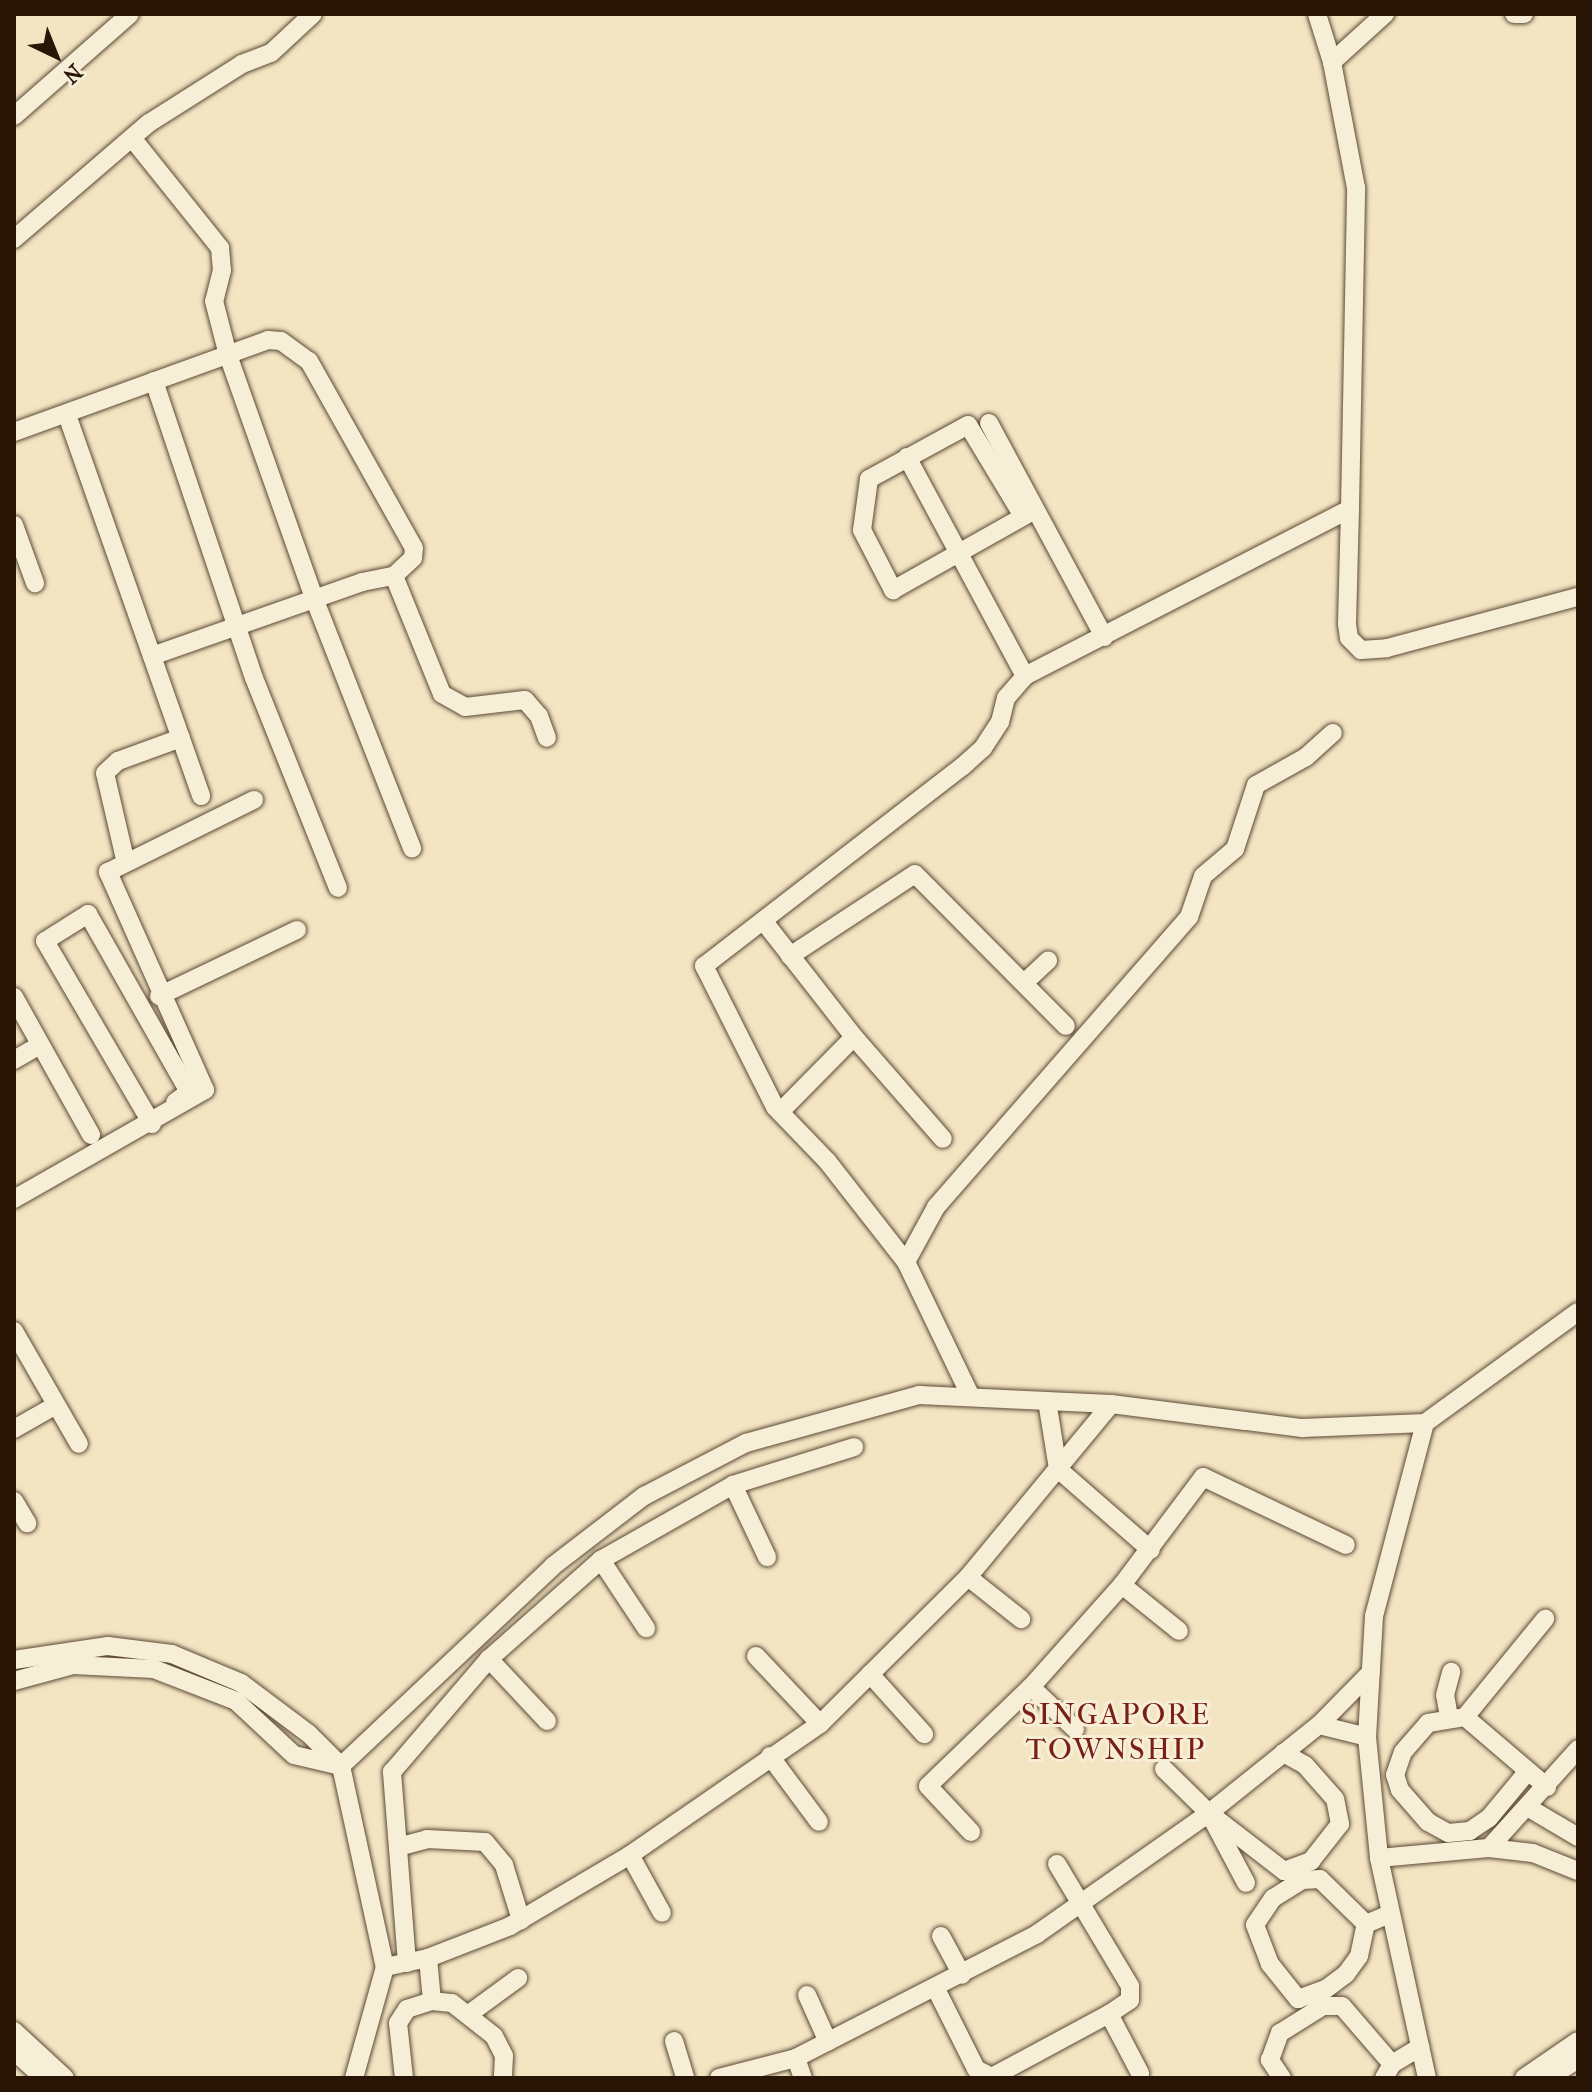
<!DOCTYPE html>
<style>
body{margin:0}
#map{position:relative;width:1592px;height:2092px;overflow:hidden;background:#f3e5c2;font-family:"IM FELL French Canon",serif}
div>[style]{position:absolute}
.roads{filter:drop-shadow(0 0 2px #5c4935) drop-shadow(0 0 2px #5c4935)}
.minor>*{height:18px;margin:-9px;padding:0 9px;transform-origin:9px;border-radius:9px;background:#f7eed7}
span{translate:-50% -50%;white-space:nowrap;text-align:center;line-height:1.15;-webkit-text-stroke:6px #f7eed7;paint-order:stroke}
.quarter-label{font-size:30px;color:#7a1f14;letter-spacing:2px}
.frame{position:absolute;inset:0;border:16px solid #291506;pointer-events:none}
.north{position:absolute;left:16px;top:16px;width:80px;height:80px;-webkit-text-stroke:6px #f7eed7;paint-order:stroke;rotate:137deg;font-size:22px;font-weight:700;line-height:32px;text-align:center;color:#291506}
.north::after{content:'';display:block;margin:auto;width:28px;height:36px;background:#291506;clip-path:polygon(50% 0,100% 100%,50% 72%,0 100%)}
</style>
<div id="map">
<div class="roads">
<div class="minor">
<i style="left:1514px;top:14px;width:10px"></i>
<i style="left:1332px;top:62px;width:72px;rotate:-42.2deg"></i>
<i style="left:14px;top:116px;width:154px;rotate:-41.3deg"></i>
<i style="left:132px;top:138px;width:141px;rotate:51.3deg"></i>
<i style="left:220px;top:248px;width:22px;rotate:85deg"></i>
<i style="left:222px;top:270px;width:32px;rotate:104deg"></i>
<i style="left:214px;top:301px;width:56px;rotate:75.5deg"></i>
<i style="left:228px;top:355px;width:258px;rotate:70.5deg"></i>
<i style="left:314px;top:598px;width:269px;rotate:68.6deg"></i>
<i style="left:14px;top:239px;width:178px;rotate:-40.7deg"></i>
<i style="left:149px;top:123px;width:110px;rotate:-32.4deg"></i>
<i style="left:242px;top:64px;width:31px;rotate:-21deg"></i>
<i style="left:271px;top:53px;width:57px;rotate:-42.9deg"></i>
<i style="left:154px;top:381px;width:313px;rotate:71.4deg"></i>
<i style="left:254px;top:678px;width:226px;rotate:68.2deg"></i>
<i style="left:67px;top:415px;width:404px;rotate:70.6deg"></i>
<i style="left:989px;top:423px;width:243px;rotate:61.7deg"></i>
<i style="left:14px;top:432px;width:270px;rotate:-19.9deg"></i>
<i style="left:268px;top:340px;width:13px;rotate:4deg"></i>
<i style="left:281px;top:341px;width:34px;rotate:36deg"></i>
<i style="left:309px;top:361px;width:214px;rotate:60.7deg"></i>
<i style="left:414px;top:548px;width:10px;rotate:96deg"></i>
<i style="left:413px;top:558px;width:26px;rotate:137deg"></i>
<i style="left:907px;top:457px;width:249px;rotate:61.7deg"></i>
<i style="left:1350px;top:509px;width:115px;rotate:91.5deg"></i>
<i style="left:1347px;top:624px;width:14px;rotate:82deg"></i>
<i style="left:1349px;top:638px;width:17px;rotate:45deg"></i>
<i style="left:1361px;top:650px;width:26px;rotate:-4deg"></i>
<i style="left:1387px;top:648px;width:198px;rotate:-15deg"></i>
<i style="left:1023px;top:516px;width:106px;rotate:-121.1deg"></i>
<i style="left:968px;top:425px;width:113px;rotate:151.4deg"></i>
<i style="left:869px;top:479px;width:51px;rotate:97.8deg"></i>
<i style="left:862px;top:530px;width:68px;rotate:62.7deg"></i>
<i style="left:893px;top:590px;width:163px;rotate:-29.4deg"></i>
<i style="left:14px;top:525px;width:62px;rotate:70.1deg"></i>
<i style="left:152px;top:656px;width:223px;rotate:-19.4deg"></i>
<i style="left:362px;top:582px;width:33px;rotate:-11deg"></i>
<i style="left:394px;top:576px;width:127px;rotate:67.9deg"></i>
<i style="left:442px;top:694px;width:26px;rotate:29deg"></i>
<i style="left:465px;top:707px;width:60px;rotate:-6.7deg"></i>
<i style="left:525px;top:700px;width:21px;rotate:49deg"></i>
<i style="left:539px;top:716px;width:23px;rotate:70deg"></i>
<i style="left:125px;top:859px;width:88px;rotate:-103.1deg"></i>
<i style="left:105px;top:773px;width:18px;rotate:-43deg"></i>
<i style="left:118px;top:761px;width:67px;rotate:-20.1deg"></i>
<i style="left:765px;top:923px;width:145px;rotate:52deg"></i>
<i style="left:854px;top:1037px;width:135px;rotate:48.9deg"></i>
<i style="left:790px;top:956px;width:149px;rotate:-33.3deg"></i>
<i style="left:915px;top:874px;width:214px;rotate:45.2deg"></i>
<i style="left:1024px;top:983px;width:33px;rotate:-43deg"></i>
<i style="left:159px;top:996px;width:153px;rotate:-25.6deg"></i>
<i style="left:14px;top:997px;width:158px;rotate:60.8deg"></i>
<i style="left:14px;top:1060px;width:30px;rotate:-30deg"></i>
<i style="left:780px;top:1112px;width:105px;rotate:-45.4deg"></i>
<i style="left:152px;top:1124px;width:212px;rotate:-120.3deg"></i>
<i style="left:45px;top:941px;width:51px;rotate:-32.1deg"></i>
<i style="left:88px;top:914px;width:205px;rotate:60.4deg"></i>
<i style="left:189px;top:1092px;width:17px;rotate:144deg"></i>
<i style="left:14px;top:1199px;width:220px;rotate:-29.7deg"></i>
<i style="left:205px;top:1090px;width:239px;rotate:-114deg"></i>
<i style="left:108px;top:872px;width:163px;rotate:-26.3deg"></i>
<i style="left:906px;top:1262px;width:128px;rotate:-128deg"></i>
<i style="left:827px;top:1161px;width:75px;rotate:-133.9deg"></i>
<i style="left:775px;top:1107px;width:158px;rotate:-116.7deg"></i>
<i style="left:704px;top:966px;width:327px;rotate:-37.7deg"></i>
<i style="left:963px;top:766px;width:27px;rotate:-42deg"></i>
<i style="left:983px;top:748px;width:31px;rotate:-57deg"></i>
<i style="left:1000px;top:722px;width:25px;rotate:-76deg"></i>
<i style="left:1006px;top:698px;width:29px;rotate:-49deg"></i>
<i style="left:1025px;top:676px;width:365px;rotate:-27.2deg"></i>
<i style="left:1350px;top:509px;width:321px;rotate:-88.9deg"></i>
<i style="left:1356px;top:188px;width:128px;rotate:-100.8deg"></i>
<i style="left:1332px;top:62px;width:50px;rotate:-107.4deg"></i>
<i style="left:14px;top:1331px;width:130px;rotate:60.1deg"></i>
<i style="left:971px;top:1397px;width:150px;rotate:-115.7deg"></i>
<i style="left:906px;top:1262px;width:63px;rotate:-61.4deg"></i>
<i style="left:936px;top:1207px;width:385px;rotate:-48.9deg"></i>
<i style="left:1189px;top:917px;width:43px;rotate:-71.1deg"></i>
<i style="left:1203px;top:876px;width:42px;rotate:-40.2deg"></i>
<i style="left:1235px;top:849px;width:67px;rotate:-71.8deg"></i>
<i style="left:1256px;top:785px;width:57px;rotate:-29.2deg"></i>
<i style="left:1306px;top:757px;width:36px;rotate:-42deg"></i>
<i style="left:1047px;top:1401px;width:69px;rotate:80.8deg"></i>
<i style="left:1058px;top:1469px;width:123px;rotate:41.1deg"></i>
<i style="left:1425px;top:1423px;width:200px;rotate:104.8deg"></i>
<i style="left:1374px;top:1616px;width:121px;rotate:93.3deg"></i>
<i style="left:1367px;top:1737px;width:122px;rotate:84.3deg"></i>
<i style="left:1379px;top:1858px;width:225px;rotate:77.7deg"></i>
<i style="left:14px;top:1429px;width:48px;rotate:-29.7deg"></i>
<i style="left:733px;top:1485px;width:80px;rotate:64.7deg"></i>
<i style="left:14px;top:1501px;width:26px;rotate:59deg"></i>
<i style="left:601px;top:1560px;width:82px;rotate:56.5deg"></i>
<i style="left:968px;top:1577px;width:68px;rotate:38.4deg"></i>
<i style="left:1122px;top:1585px;width:73px;rotate:38.9deg"></i>
<i style="left:756px;top:1656px;width:93px;rotate:46.7deg"></i>
<i style="left:489px;top:1659px;width:85px;rotate:46.9deg"></i>
<i style="left:14px;top:1660px;width:95px;rotate:-8.5deg"></i>
<i style="left:108px;top:1646px;width:64px;rotate:7.1deg"></i>
<i style="left:172px;top:1654px;width:75px;rotate:22.8deg"></i>
<i style="left:241px;top:1683px;width:85px;rotate:36.9deg"></i>
<i style="left:309px;top:1734px;width:45px;rotate:45deg"></i>
<i style="left:341px;top:1766px;width:206px;rotate:77.7deg"></i>
<i style="left:385px;top:1967px;width:115px;rotate:105.6deg"></i>
<i style="left:870px;top:1674px;width:81px;rotate:48deg"></i>
<i style="left:14px;top:1681px;width:61px;rotate:-15.2deg"></i>
<i style="left:73px;top:1665px;width:81px;rotate:2.8deg"></i>
<i style="left:154px;top:1669px;width:88px;rotate:21.3deg"></i>
<i style="left:236px;top:1701px;width:79px;rotate:43deg"></i>
<i style="left:294px;top:1755px;width:48px;rotate:13.2deg"></i>
<i style="left:1031px;top:1687px;width:61px;rotate:43.7deg"></i>
<i style="left:1449px;top:1717px;width:22px;rotate:-100deg"></i>
<i style="left:1445px;top:1695px;width:24px;rotate:-75deg"></i>
<i style="left:1465px;top:1717px;width:127px;rotate:-50.8deg"></i>
<i style="left:1319px;top:1725px;width:74px;rotate:-45.5deg"></i>
<i style="left:770px;top:1756px;width:82px;rotate:53.4deg"></i>
<i style="left:341px;top:1766px;width:291px;rotate:-43.3deg"></i>
<i style="left:553px;top:1566px;width:115px;rotate:-37.6deg"></i>
<i style="left:644px;top:1496px;width:115px;rotate:-27.5deg"></i>
<i style="left:746px;top:1443px;width:180px;rotate:-15.5deg"></i>
<i style="left:919px;top:1395px;width:192px;rotate:2.7deg"></i>
<i style="left:1111px;top:1404px;width:193px;rotate:7.2deg"></i>
<i style="left:1302px;top:1428px;width:123px;rotate:-2.3deg"></i>
<i style="left:1425px;top:1423px;width:189px;rotate:-36deg"></i>
<i style="left:1164px;top:1769px;width:63px;rotate:44.4deg"></i>
<i style="left:1209px;top:1813px;width:79px;rotate:62.1deg"></i>
<i style="left:1528px;top:1771px;width:61px;rotate:129.7deg"></i>
<i style="left:1489px;top:1818px;width:23px;rotate:146deg"></i>
<i style="left:1470px;top:1831px;width:22px;rotate:175deg"></i>
<i style="left:1448px;top:1833px;width:23px;rotate:-151deg"></i>
<i style="left:1428px;top:1822px;width:43px;rotate:-131.2deg"></i>
<i style="left:1400px;top:1790px;width:16px;rotate:-108deg"></i>
<i style="left:1395px;top:1775px;width:24px;rotate:-71deg"></i>
<i style="left:1403px;top:1752px;width:38px;rotate:-49deg"></i>
<i style="left:1428px;top:1723px;width:37px;rotate:-9deg"></i>
<i style="left:1465px;top:1717px;width:108px;rotate:40.5deg"></i>
<i style="left:1529px;top:1808px;width:57px;rotate:30.6deg"></i>
<i style="left:1209px;top:1813px;width:95px;rotate:37.7deg"></i>
<i style="left:1284px;top:1871px;width:29px;rotate:-20deg"></i>
<i style="left:1311px;top:1861px;width:47px;rotate:-51.9deg"></i>
<i style="left:1340px;top:1824px;width:25px;rotate:-101deg"></i>
<i style="left:1335px;top:1799px;width:45px;rotate:-131.4deg"></i>
<i style="left:1305px;top:1765px;width:25px;rotate:-151deg"></i>
<i style="left:971px;top:1832px;width:63px;rotate:-133.1deg"></i>
<i style="left:928px;top:1786px;width:143px;rotate:-43.9deg"></i>
<i style="left:1031px;top:1687px;width:137px;rotate:-48.3deg"></i>
<i style="left:1122px;top:1585px;width:135px;rotate:-53.1deg"></i>
<i style="left:1203px;top:1477px;width:158px;rotate:25.4deg"></i>
<i style="left:398px;top:1847px;width:30px;rotate:-15deg"></i>
<i style="left:427px;top:1839px;width:58px;rotate:3deg"></i>
<i style="left:485px;top:1842px;width:30px;rotate:50deg"></i>
<i style="left:504px;top:1865px;width:58px;rotate:72.8deg"></i>
<i style="left:1489px;top:1848px;width:133px;rotate:-48deg"></i>
<i style="left:630px;top:1855px;width:66px;rotate:61.1deg"></i>
<i style="left:1379px;top:1858px;width:110px;rotate:-5.2deg"></i>
<i style="left:1489px;top:1848px;width:44px;rotate:6.5deg"></i>
<i style="left:1533px;top:1853px;width:48px;rotate:21.8deg"></i>
<i style="left:1057px;top:1864px;width:142px;rotate:59.1deg"></i>
<i style="left:1130px;top:1986px;width:14px;rotate:90deg"></i>
<i style="left:1130px;top:2000px;width:25px;rotate:146deg"></i>
<i style="left:1109px;top:2014px;width:67px;rotate:62.3deg"></i>
<i style="left:1366px;top:1924px;width:64px;rotate:-135.6deg"></i>
<i style="left:1320px;top:1879px;width:18px;rotate:177deg"></i>
<i style="left:1302px;top:1880px;width:34px;rotate:148deg"></i>
<i style="left:1273px;top:1898px;width:32px;rotate:124deg"></i>
<i style="left:1255px;top:1925px;width:42px;rotate:69deg"></i>
<i style="left:1270px;top:1964px;width:45px;rotate:51.3deg"></i>
<i style="left:1298px;top:1999px;width:30px;rotate:-20deg"></i>
<i style="left:1326px;top:1989px;width:25px;rotate:-37deg"></i>
<i style="left:1346px;top:1974px;width:22px;rotate:-54deg"></i>
<i style="left:1359px;top:1956px;width:33px;rotate:-78deg"></i>
<i style="left:1366px;top:1924px;width:25px;rotate:-23deg"></i>
<i style="left:941px;top:1936px;width:44px;rotate:61.7deg"></i>
<i style="left:428px;top:1958px;width:43px;rotate:84.7deg"></i>
<i style="left:407px;top:1963px;width:192px;rotate:-94.5deg"></i>
<i style="left:392px;top:1772px;width:149px;rotate:-49.4deg"></i>
<i style="left:489px;top:1659px;width:149px;rotate:-41.5deg"></i>
<i style="left:601px;top:1560px;width:152px;rotate:-29.6deg"></i>
<i style="left:733px;top:1485px;width:127px;rotate:-17.4deg"></i>
<i style="left:385px;top:1967px;width:44px;rotate:-11.8deg"></i>
<i style="left:428px;top:1958px;width:88px;rotate:-21.3deg"></i>
<i style="left:510px;top:1926px;width:139px;rotate:-30.6deg"></i>
<i style="left:630px;top:1855px;width:231px;rotate:-34.6deg"></i>
<i style="left:820px;top:1724px;width:209px;rotate:-44.8deg"></i>
<i style="left:968px;top:1577px;width:224px;rotate:-50.4deg"></i>
<i style="left:936px;top:1989px;width:89px;rotate:63.4deg"></i>
<i style="left:976px;top:2069px;width:18px;rotate:27deg"></i>
<i style="left:992px;top:2077px;width:133px;rotate:-28.3deg"></i>
<i style="left:807px;top:1995px;width:51px;rotate:65.9deg"></i>
<i style="left:469px;top:2014px;width:61px;rotate:-36.3deg"></i>
<i style="left:14px;top:2031px;width:69px;rotate:42.7deg"></i>
<i style="left:674px;top:2041px;width:39px;rotate:73deg"></i>
<i style="left:14px;top:2051px;width:40px;rotate:42deg"></i>
<i style="left:796px;top:2058px;width:21px;rotate:71deg"></i>
<i style="left:404px;top:2078px;width:55px;rotate:-96.2deg"></i>
<i style="left:398px;top:2023px;width:17px;rotate:-57deg"></i>
<i style="left:407px;top:2009px;width:26px;rotate:-18deg"></i>
<i style="left:432px;top:2001px;width:20px;rotate:6deg"></i>
<i style="left:452px;top:2003px;width:53px;rotate:38.2deg"></i>
<i style="left:494px;top:2036px;width:22px;rotate:63deg"></i>
<i style="left:504px;top:2056px;width:22px;rotate:93deg"></i>
<i style="left:719px;top:2078px;width:80px;rotate:-14.6deg"></i>
<i style="left:796px;top:2058px;width:271px;rotate:-27.2deg"></i>
<i style="left:1037px;top:1934px;width:210px;rotate:-35.1deg"></i>
<i style="left:1209px;top:1813px;width:141px;rotate:-38.7deg"></i>
<i style="left:1319px;top:1725px;width:49px;rotate:14deg"></i>
<i style="left:1282px;top:2078px;width:22px;rotate:-124deg"></i>
<i style="left:1270px;top:2060px;width:29px;rotate:-70deg"></i>
<i style="left:1280px;top:2033px;width:51px;rotate:-32.1deg"></i>
<i style="left:1323px;top:2006px;width:19px"></i>
<i style="left:1342px;top:2006px;width:77px;rotate:49.2deg"></i>
<i style="left:1384px;top:2078px;width:16px;rotate:-60deg"></i>
<i style="left:1392px;top:2064px;width:33px;rotate:-31deg"></i>
<i style="left:1524px;top:2078px;width:65px;rotate:-34.4deg"></i>
<i style="left:1548px;top:2078px;width:36px;rotate:-32deg"></i>
</div>
</div>
<div class="quarter-label">
<span style="left:1116px;top:1732px">SINGAPORE<br>TOWNSHIP</span>
</div>
<div class="frame"></div>
<div class="north">N</div>
</div>
